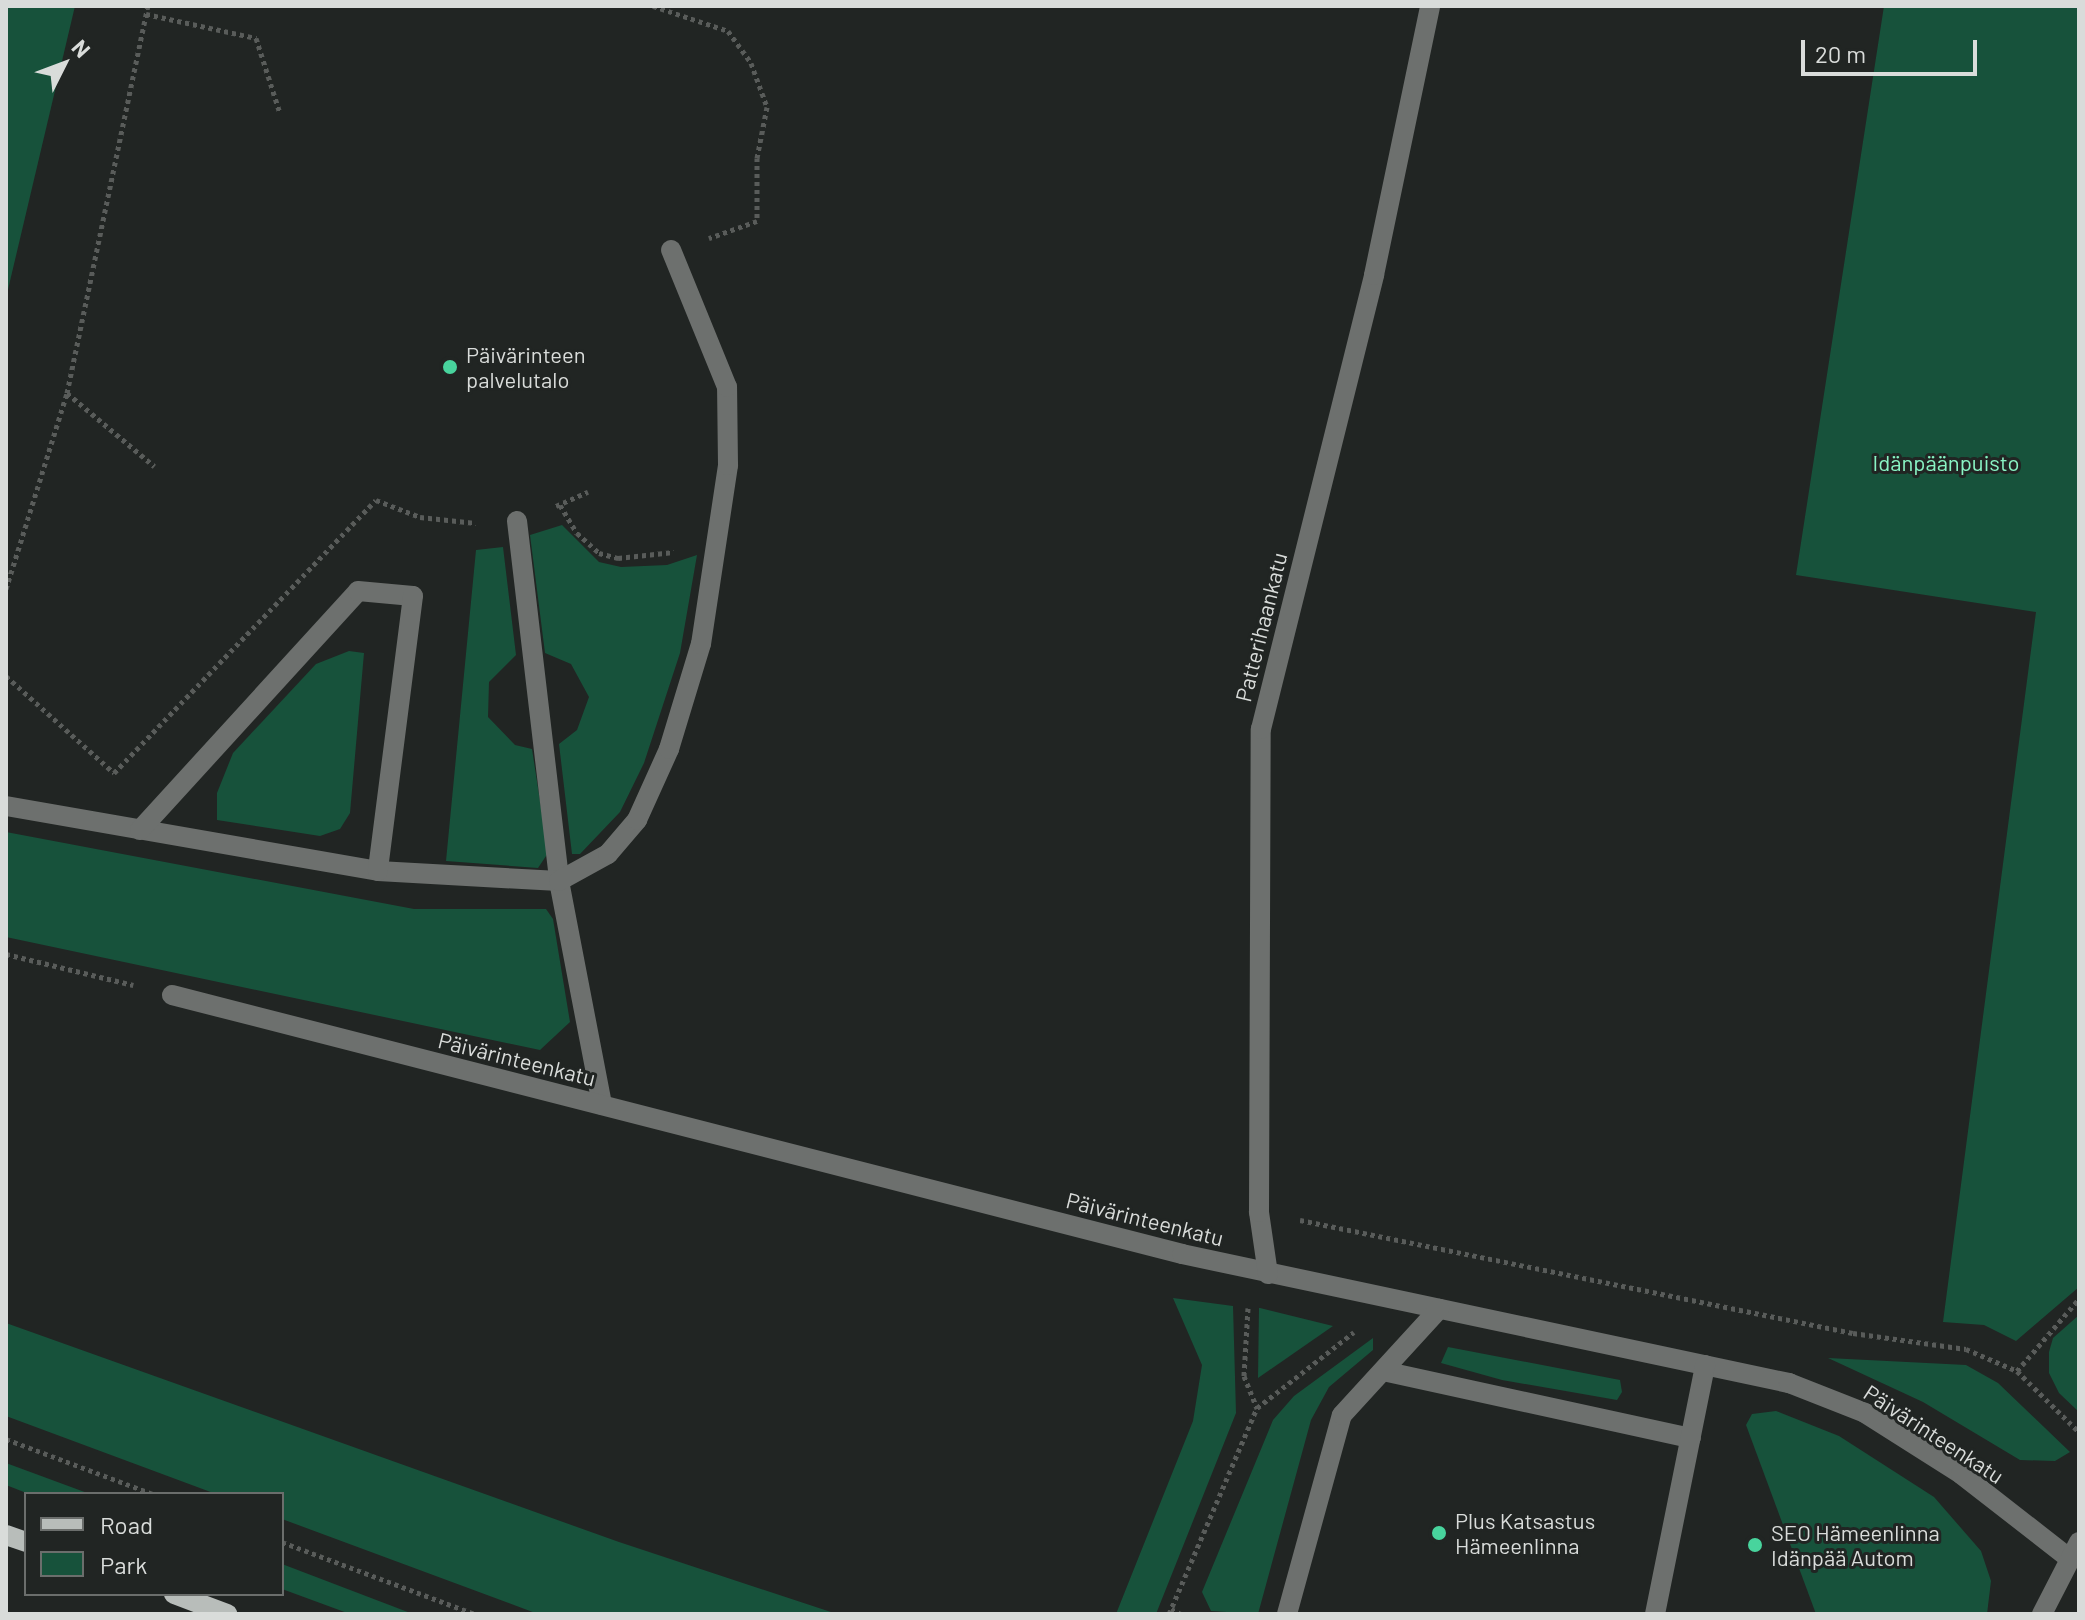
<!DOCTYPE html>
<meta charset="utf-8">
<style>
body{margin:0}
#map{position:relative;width:2085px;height:1620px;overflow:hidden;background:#212523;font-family:Barlow,sans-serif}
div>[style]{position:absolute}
.green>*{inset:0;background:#17523b}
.path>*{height:5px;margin-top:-2.5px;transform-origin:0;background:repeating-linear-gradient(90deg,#595c5a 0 4px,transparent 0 8px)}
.minor>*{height:20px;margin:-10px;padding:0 10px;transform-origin:10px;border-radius:10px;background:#6d706e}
.major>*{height:20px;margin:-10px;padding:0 10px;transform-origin:10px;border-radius:10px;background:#b8bdba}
.dots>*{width:22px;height:22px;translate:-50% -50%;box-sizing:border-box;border:4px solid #212523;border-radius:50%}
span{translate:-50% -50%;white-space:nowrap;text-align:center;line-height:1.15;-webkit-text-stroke:6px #212523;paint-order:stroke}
.poi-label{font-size:22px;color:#d9dcda}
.left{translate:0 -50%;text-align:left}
.park-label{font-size:22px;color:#89f4c4}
.street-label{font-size:22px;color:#d9dcda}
.frame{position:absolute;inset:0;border:8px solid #d9dcda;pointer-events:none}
.legend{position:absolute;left:24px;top:1492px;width:260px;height:104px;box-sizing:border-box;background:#212523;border:2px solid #6b6e6c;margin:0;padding:10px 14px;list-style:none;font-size:24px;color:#d9dcda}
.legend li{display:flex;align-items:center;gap:16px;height:40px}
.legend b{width:40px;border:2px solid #6b6e6c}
.north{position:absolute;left:24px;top:24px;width:80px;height:80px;-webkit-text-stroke:6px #212523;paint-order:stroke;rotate:48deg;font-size:22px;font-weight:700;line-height:32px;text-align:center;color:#d9dcda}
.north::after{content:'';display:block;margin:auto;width:28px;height:36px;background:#d9dcda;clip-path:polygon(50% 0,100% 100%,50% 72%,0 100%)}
.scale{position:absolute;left:1801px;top:40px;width:176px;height:36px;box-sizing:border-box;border:4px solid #d9dcda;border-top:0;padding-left:10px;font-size:24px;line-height:28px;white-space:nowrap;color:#d9dcda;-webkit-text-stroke:6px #212523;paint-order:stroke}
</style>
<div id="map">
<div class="green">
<i style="clip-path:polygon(6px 6px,75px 6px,6px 298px)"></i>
<i style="clip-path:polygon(1884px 6px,2079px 6px,2079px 1287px,2016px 1341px,1984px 1325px,1943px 1322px,2036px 612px,1796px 575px)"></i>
<i style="clip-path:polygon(562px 525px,599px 562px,621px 567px,667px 565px,697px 555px,680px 653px,644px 763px,620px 812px,580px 854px,572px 854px,559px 744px,577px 730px,589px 697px,571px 664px,545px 653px,530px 535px)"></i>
<i style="clip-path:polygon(503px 547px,516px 655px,489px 682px,488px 717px,515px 745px,532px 749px,548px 853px,538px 868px,446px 861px,476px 550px)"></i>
<i style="clip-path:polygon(349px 651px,364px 653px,350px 813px,340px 829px,320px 836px,217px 820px,217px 793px,233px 753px,316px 664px)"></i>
<i style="clip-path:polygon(6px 832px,414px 909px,546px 909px,553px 919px,570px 1022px,540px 1050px,6px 937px)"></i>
<i style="clip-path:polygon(1173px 1298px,1233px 1306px,1236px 1413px,1156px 1614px,1116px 1614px,1193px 1421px,1202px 1365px)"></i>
<i style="clip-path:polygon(1259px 1308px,1260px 1308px,1333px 1326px,1258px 1378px)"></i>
<i style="clip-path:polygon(2079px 1315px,2079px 1412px,2059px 1393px,2049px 1373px,2049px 1352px,2053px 1338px)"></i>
<i style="clip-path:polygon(6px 1323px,619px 1542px,837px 1614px,538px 1614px,282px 1519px,282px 1494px,216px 1494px,6px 1416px)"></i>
<i style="clip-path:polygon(1373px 1338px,1373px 1350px,1329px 1387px,1311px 1420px,1258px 1614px,1211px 1611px,1202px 1592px,1273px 1420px,1294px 1396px)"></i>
<i style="clip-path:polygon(1448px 1347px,1620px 1380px,1622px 1392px,1617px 1400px,1502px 1380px,1441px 1363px)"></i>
<i style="clip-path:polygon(1828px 1358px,1966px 1365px,1998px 1383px,2070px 1452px,2055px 1461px,2020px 1460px,1923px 1402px)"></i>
<i style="clip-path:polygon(1776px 1411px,1839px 1436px,1934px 1497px,1981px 1551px,1991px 1581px,1987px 1614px,1816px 1614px,1746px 1425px,1752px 1414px)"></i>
<i style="clip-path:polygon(6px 1463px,90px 1494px,29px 1494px,6px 1485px)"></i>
<i style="clip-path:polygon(282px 1564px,413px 1614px,350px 1614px,282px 1589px)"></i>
</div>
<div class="path">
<i style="left:653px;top:6px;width:79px;rotate:18.4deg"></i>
<i style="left:728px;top:31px;width:39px;rotate:54deg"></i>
<i style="left:751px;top:63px;width:47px;rotate:70deg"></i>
<i style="left:767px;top:107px;width:52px;rotate:101.1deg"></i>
<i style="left:757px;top:158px;width:63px;rotate:90deg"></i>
<i style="left:757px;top:221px;width:51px;rotate:160.5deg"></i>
<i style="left:146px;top:14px;width:113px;rotate:12.3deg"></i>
<i style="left:256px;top:38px;width:79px;rotate:72.3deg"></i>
<i style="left:67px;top:393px;width:114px;rotate:40deg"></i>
<i style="left:560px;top:505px;width:33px;rotate:59deg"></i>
<i style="left:577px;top:533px;width:30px;rotate:42deg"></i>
<i style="left:599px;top:553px;width:20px;rotate:15deg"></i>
<i style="left:618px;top:558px;width:56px;rotate:-6.1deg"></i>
<i style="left:556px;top:506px;width:35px;rotate:-24deg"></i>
<i style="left:6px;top:589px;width:205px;rotate:-72.7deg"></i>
<i style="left:67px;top:393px;width:395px;rotate:-78.2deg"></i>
<i style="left:6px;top:676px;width:145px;rotate:41.9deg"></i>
<i style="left:114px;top:773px;width:378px;rotate:-46.2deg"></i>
<i style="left:376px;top:500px;width:47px;rotate:21.1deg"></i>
<i style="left:420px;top:517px;width:56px;rotate:6.1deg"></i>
<i style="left:6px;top:954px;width:131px;rotate:13.7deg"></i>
<i style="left:1300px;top:1220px;width:564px;rotate:11.55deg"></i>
<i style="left:1853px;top:1333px;width:114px;rotate:8.1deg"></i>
<i style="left:1966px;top:1349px;width:56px;rotate:23.3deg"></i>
<i style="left:2017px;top:1371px;width:87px;rotate:44.5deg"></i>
<i style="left:1248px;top:1308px;width:68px;rotate:93.4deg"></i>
<i style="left:1244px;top:1376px;width:35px;rotate:68deg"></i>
<i style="left:2017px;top:1371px;width:95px;rotate:-49.3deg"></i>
<i style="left:6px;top:1439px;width:157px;rotate:20.5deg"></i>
<i style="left:282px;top:1542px;width:206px;rotate:20.5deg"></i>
<i style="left:1171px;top:1609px;width:11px;rotate:27deg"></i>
<i style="left:1169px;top:1614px;width:224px;rotate:-66.9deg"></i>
<i style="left:1257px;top:1408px;width:123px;rotate:-38.1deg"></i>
</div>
<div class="minor">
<i style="left:517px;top:521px;width:362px;rotate:83.3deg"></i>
<i style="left:559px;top:881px;width:228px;rotate:79.1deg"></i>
<i style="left:6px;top:806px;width:378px;rotate:9.9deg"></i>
<i style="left:378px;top:871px;width:181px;rotate:3.2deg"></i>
<i style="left:559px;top:881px;width:56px;rotate:-28.9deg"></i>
<i style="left:608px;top:854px;width:45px;rotate:-49.5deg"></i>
<i style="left:637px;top:820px;width:78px;rotate:-65.7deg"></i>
<i style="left:669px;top:749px;width:110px;rotate:-73.1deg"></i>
<i style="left:701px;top:644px;width:181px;rotate:-81.4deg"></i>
<i style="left:728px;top:465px;width:78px;rotate:-90.7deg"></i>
<i style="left:727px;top:387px;width:148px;rotate:-112.2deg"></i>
<i style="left:140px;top:830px;width:323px;rotate:-47.6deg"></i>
<i style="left:358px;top:591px;width:55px;rotate:5.2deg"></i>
<i style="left:413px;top:596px;width:277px;rotate:97.3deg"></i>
<i style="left:172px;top:995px;width:1043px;rotate:14.38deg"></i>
<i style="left:1182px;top:1254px;width:621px;rotate:12deg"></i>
<i style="left:1789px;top:1383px;width:82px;rotate:21.5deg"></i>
<i style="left:1865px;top:1413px;width:114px;rotate:32.4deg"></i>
<i style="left:1961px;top:1474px;width:138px;rotate:37.9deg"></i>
<i style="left:1268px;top:1274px;width:63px;rotate:-98.3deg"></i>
<i style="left:1259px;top:1212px;width:483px;rotate:-89.8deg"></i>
<i style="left:1261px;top:729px;width:468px;rotate:-76deg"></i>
<i style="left:1374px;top:275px;width:275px;rotate:-78.2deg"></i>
<i style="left:1383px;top:1371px;width:315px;rotate:12.3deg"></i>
<i style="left:1287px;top:1614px;width:206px;rotate:-74.6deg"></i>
<i style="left:1342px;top:1415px;width:144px;rotate:-47.5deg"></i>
<i style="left:1655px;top:1614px;width:254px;rotate:-78.6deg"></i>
<i style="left:2042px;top:1614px;width:81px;rotate:-62.8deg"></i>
</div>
<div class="major">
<i style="left:6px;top:1535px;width:21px;rotate:19deg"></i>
<i style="left:174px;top:1594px;width:57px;rotate:20.7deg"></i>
</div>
<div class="dots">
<i style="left:450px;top:367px;background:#48d49d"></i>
<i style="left:1439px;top:1533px;background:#48d49d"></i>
<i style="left:1755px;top:1545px;background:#48d49d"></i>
</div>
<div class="poi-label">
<span class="left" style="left:466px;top:367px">Päivärinteen<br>palvelutalo</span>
<span class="left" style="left:1455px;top:1533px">Plus Katsastus<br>Hämeenlinna</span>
<span class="left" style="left:1771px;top:1545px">SEO Hämeenlinna<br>Idänpää Autom</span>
</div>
<div class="park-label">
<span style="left:1946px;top:463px">Idänpäänpuisto</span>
</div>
<div class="street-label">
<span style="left:1261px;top:627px;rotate:-76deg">Patterihaankatu</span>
<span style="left:517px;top:1059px;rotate:14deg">Päivärinteenkatu</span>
<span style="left:1145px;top:1219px;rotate:14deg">Päivärinteenkatu</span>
<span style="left:1934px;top:1434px;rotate:33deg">Päivärinteenkatu</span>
</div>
<div class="frame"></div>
<ul class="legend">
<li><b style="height:10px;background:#b8bdba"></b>Road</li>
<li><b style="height:22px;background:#17523b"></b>Park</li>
</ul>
<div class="north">N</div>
<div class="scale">20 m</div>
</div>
